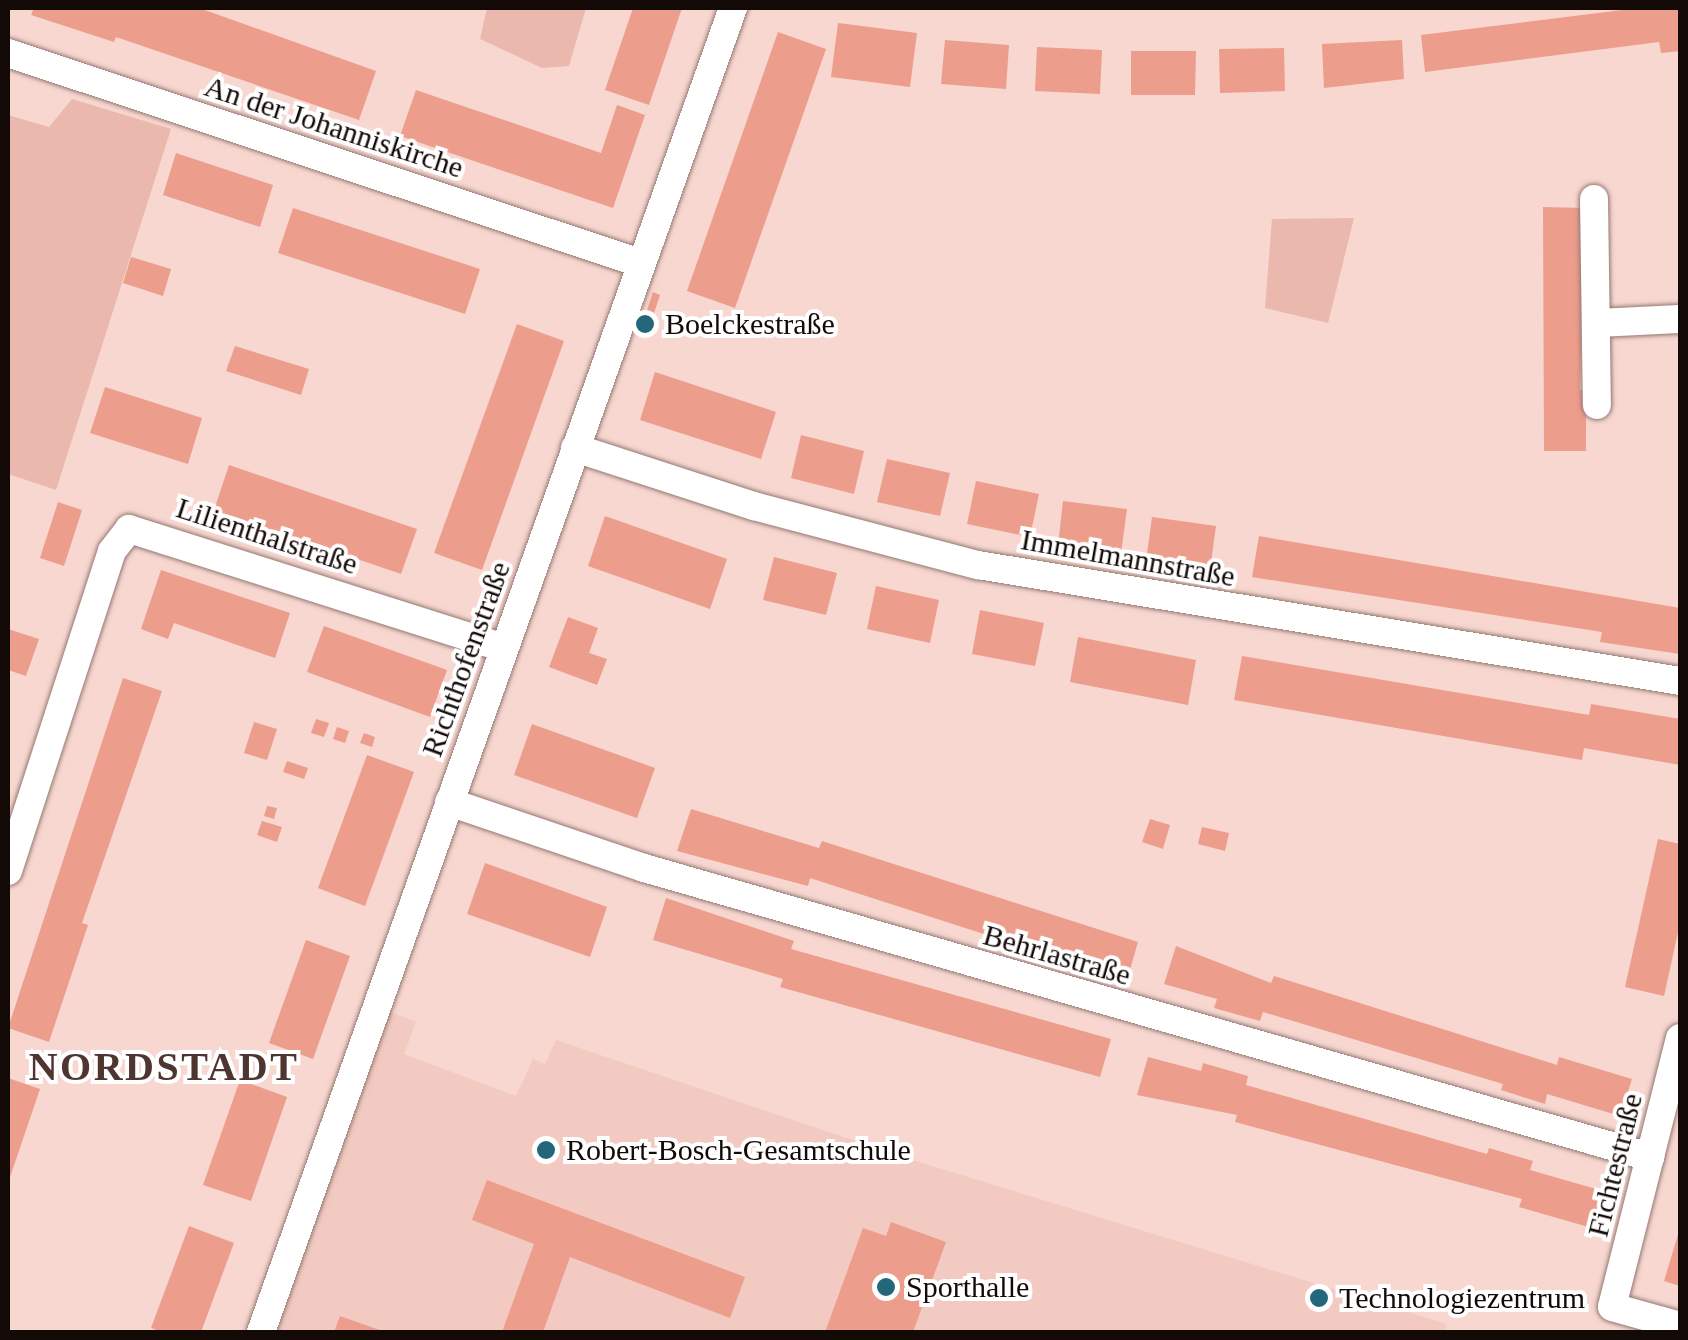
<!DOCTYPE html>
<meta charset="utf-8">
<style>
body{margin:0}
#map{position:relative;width:1688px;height:1340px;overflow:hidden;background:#f7d7d0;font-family:Georgia,serif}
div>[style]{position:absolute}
.built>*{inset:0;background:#f2cac1}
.green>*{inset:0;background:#ebb8ad}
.building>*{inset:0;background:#ed9d8c}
.roads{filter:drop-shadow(0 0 2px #947872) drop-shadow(0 0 2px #947872)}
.minor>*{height:28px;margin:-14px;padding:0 14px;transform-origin:14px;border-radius:14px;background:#fff}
.dots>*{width:28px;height:28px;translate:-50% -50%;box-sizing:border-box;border:5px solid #fff;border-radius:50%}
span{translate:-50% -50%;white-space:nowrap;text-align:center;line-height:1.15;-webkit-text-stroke:8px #fff;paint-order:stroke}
.street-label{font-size:30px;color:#130907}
.poi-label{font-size:30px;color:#130907}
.left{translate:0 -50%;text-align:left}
.district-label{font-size:40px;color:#4e3530;font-weight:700;letter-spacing:2.5px}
.frame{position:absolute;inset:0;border:10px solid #130907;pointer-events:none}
</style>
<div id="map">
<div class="built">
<i style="clip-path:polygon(388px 1011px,416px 1022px,404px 1054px,516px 1096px,533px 1059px,545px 1064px,556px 1040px,906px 1158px,1447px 1324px,1444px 1332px,273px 1332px)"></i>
</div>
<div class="green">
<i style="clip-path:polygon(487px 8px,586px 8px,569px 66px,542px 68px,480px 39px)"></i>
<i style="clip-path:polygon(72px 99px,171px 129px,56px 490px,8px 474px,8px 115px,49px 127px)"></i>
<i style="clip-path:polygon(1354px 218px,1328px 323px,1265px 308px,1272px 219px)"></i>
</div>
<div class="building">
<i style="clip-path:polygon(34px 8px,199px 8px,376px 71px,359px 120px,116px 37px,114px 42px,31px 15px)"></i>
<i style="clip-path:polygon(633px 8px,682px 8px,649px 105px,605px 90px)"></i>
<i style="clip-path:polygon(1638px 8px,1680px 8px,1680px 51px,1661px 53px,1659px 42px,1425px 72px,1421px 35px)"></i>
<i style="clip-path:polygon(838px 23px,917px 33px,910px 87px,831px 77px)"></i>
<i style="clip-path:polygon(778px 32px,826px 49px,735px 308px,687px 291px)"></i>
<i style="clip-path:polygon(945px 40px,1009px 45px,1006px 89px,941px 84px)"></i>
<i style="clip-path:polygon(1402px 40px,1404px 79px,1324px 88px,1322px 44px)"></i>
<i style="clip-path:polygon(1037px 47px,1102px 50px,1100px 94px,1035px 91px)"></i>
<i style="clip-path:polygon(1284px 48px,1285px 91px,1220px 93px,1219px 49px)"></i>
<i style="clip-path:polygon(1131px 51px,1196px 51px,1195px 95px,1131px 95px)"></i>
<i style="clip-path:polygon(416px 90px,601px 153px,617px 105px,645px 115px,613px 208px,400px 136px)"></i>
<i style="clip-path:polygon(176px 153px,273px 185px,260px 227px,163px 195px)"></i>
<i style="clip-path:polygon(1543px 207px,1585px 208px,1580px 390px,1586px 390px,1586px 451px,1544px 451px)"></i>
<i style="clip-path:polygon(293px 208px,480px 269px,465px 314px,278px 253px)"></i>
<i style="clip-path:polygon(131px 257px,171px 269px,163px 296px,123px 283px)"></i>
<i style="clip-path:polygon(653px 292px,660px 295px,654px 313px,647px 310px)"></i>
<i style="clip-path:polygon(517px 324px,564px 341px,482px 570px,434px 553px)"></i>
<i style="clip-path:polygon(235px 346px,309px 369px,301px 395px,226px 371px)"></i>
<i style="clip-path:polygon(655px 372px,776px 412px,761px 459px,640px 420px)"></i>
<i style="clip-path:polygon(105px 387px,202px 418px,188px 464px,90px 433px)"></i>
<i style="clip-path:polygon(801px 435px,864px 451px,854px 494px,791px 478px)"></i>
<i style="clip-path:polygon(887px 459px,950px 473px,940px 516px,877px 502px)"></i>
<i style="clip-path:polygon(229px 465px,417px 529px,401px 574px,214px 510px)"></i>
<i style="clip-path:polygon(976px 481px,1039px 494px,1030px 537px,967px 524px)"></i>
<i style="clip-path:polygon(1063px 501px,1127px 509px,1121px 553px,1058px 545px)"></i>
<i style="clip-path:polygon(58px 502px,82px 510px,64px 566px,40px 558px)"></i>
<i style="clip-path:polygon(605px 516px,727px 559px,710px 609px,588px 566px)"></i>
<i style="clip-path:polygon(1152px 517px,1216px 526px,1210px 570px,1146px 561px)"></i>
<i style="clip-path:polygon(1259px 536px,1680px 608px,1680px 654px,1600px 642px,1602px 632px,1252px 577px)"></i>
<i style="clip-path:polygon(774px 557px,837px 573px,826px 615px,763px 600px)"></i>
<i style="clip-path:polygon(161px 570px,290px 613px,275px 658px,174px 623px,168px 639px,141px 629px)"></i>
<i style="clip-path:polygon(876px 586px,939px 600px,930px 643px,867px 629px)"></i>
<i style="clip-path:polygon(980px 610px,1044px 623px,1035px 666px,972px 654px)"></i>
<i style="clip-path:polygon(568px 617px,598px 628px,589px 653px,607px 659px,597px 685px,549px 667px)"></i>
<i style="clip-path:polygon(324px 626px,447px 670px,430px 717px,307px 672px)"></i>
<i style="clip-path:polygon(8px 629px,39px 639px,26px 676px,8px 670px)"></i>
<i style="clip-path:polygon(1078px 637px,1196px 660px,1188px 705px,1070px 682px)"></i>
<i style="clip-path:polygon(1242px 656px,1589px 715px,1591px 704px,1680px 719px,1680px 765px,1584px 748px,1582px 760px,1234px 700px)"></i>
<i style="clip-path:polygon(123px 678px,162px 691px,82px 923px,88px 925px,49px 1042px,8px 1028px)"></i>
<i style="clip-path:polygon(316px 719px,329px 723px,324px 737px,311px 733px)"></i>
<i style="clip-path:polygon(254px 722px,277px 729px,267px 760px,244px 753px)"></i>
<i style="clip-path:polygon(532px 724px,655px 768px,637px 818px,514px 775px)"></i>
<i style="clip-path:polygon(337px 727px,349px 731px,345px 743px,333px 739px)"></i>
<i style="clip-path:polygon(364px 733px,375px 737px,372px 747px,360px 743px)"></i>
<i style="clip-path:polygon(367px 755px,414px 772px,365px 906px,318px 888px)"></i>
<i style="clip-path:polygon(287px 761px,308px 768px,304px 779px,283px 772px)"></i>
<i style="clip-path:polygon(267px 806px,277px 808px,274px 819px,264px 816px)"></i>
<i style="clip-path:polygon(691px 809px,819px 848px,822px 841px,1138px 942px,1127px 980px,810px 878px,808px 886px,677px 851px)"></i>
<i style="clip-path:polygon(1150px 819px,1170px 825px,1163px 849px,1142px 842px)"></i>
<i style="clip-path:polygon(262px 821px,282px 827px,277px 842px,257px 835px)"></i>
<i style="clip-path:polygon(1202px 827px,1229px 833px,1225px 851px,1198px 844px)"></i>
<i style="clip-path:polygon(1658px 839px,1680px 844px,1680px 923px,1664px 996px,1625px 987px)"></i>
<i style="clip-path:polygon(485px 863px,607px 907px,590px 957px,467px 914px)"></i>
<i style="clip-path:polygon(666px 898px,794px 941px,791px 949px,1111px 1039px,1100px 1077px,780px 987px,783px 979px,653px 940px)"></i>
<i style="clip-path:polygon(306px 940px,350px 956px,313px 1059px,269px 1043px)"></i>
<i style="clip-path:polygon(1176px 946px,1271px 983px,1274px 976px,1557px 1065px,1559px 1057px,1632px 1079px,1620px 1116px,1547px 1094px,1545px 1104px,1501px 1090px,1503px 1084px,1263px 1012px,1260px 1021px,1214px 1008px,1217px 999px,1164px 984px)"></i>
<i style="clip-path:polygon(1148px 1057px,1201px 1071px,1203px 1063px,1248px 1076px,1246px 1085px,1487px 1154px,1489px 1148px,1533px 1161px,1530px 1170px,1603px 1191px,1592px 1228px,1519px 1207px,1522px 1199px,1235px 1122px,1237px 1115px,1137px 1095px)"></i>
<i style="clip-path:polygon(8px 1078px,40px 1089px,8px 1183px)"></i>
<i style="clip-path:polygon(240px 1080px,287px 1097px,251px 1201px,203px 1185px)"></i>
<i style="clip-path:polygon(487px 1180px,745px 1277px,730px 1318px,570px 1257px,543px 1332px,502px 1332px,534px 1244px,472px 1220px)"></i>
<i style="clip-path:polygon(891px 1222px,946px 1242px,913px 1332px,825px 1332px,863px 1228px,886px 1236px)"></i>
<i style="clip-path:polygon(189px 1226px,234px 1243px,201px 1332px,163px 1332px,151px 1328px)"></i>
<i style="clip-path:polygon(1680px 1228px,1680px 1286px,1664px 1281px)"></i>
<i style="clip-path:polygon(340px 1316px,385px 1332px,334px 1332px)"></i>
</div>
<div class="roads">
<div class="minor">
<i style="left:8px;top:53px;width:666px;rotate:18.38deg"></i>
<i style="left:1594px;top:199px;width:206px;rotate:89.2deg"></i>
<i style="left:1597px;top:323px;width:83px;rotate:-2.8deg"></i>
<i style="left:575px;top:448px;width:188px;rotate:18deg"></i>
<i style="left:754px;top:506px;width:232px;rotate:14.8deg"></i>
<i style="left:978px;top:565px;width:712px;rotate:9.38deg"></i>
<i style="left:449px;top:802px;width:206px;rotate:18.7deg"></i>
<i style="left:644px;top:868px;width:1047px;rotate:16.03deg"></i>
<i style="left:8px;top:871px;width:336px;rotate:-72deg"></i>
<i style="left:112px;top:551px;width:28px;rotate:-52deg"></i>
<i style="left:129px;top:529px;width:393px;rotate:17.6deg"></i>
<i style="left:1680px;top:1038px;width:277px;rotate:104.2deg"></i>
<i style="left:1612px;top:1307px;width:71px;rotate:15.6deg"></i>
<i style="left:261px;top:1332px;width:1406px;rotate:-70.38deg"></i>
</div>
</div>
<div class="dots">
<i style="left:645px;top:324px;background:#25677a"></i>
<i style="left:546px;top:1150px;background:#25677a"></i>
<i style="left:886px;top:1287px;background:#25677a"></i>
<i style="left:1319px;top:1298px;background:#25677a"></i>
</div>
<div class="street-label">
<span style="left:334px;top:127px;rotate:18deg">An der Johanniskirche</span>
<span style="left:267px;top:536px;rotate:18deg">Lilienthalstraße</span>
<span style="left:1128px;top:558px;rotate:10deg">Immelmannstraße</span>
<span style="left:466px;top:659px;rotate:-70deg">Richthofenstraße</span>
<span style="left:1057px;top:955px;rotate:16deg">Behrlastraße</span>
<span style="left:1615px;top:1165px;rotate:-76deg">Fichtestraße</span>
</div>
<div class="poi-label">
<span class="left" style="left:665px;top:324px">Boelckestraße</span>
<span class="left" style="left:566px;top:1150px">Robert-Bosch-Gesamtschule</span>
<span class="left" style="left:906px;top:1287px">Sporthalle</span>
<span class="left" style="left:1339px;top:1298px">Technologiezentrum</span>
</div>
<div class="district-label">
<span style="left:164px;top:1067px">NORDSTADT</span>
</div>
<div class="frame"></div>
</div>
